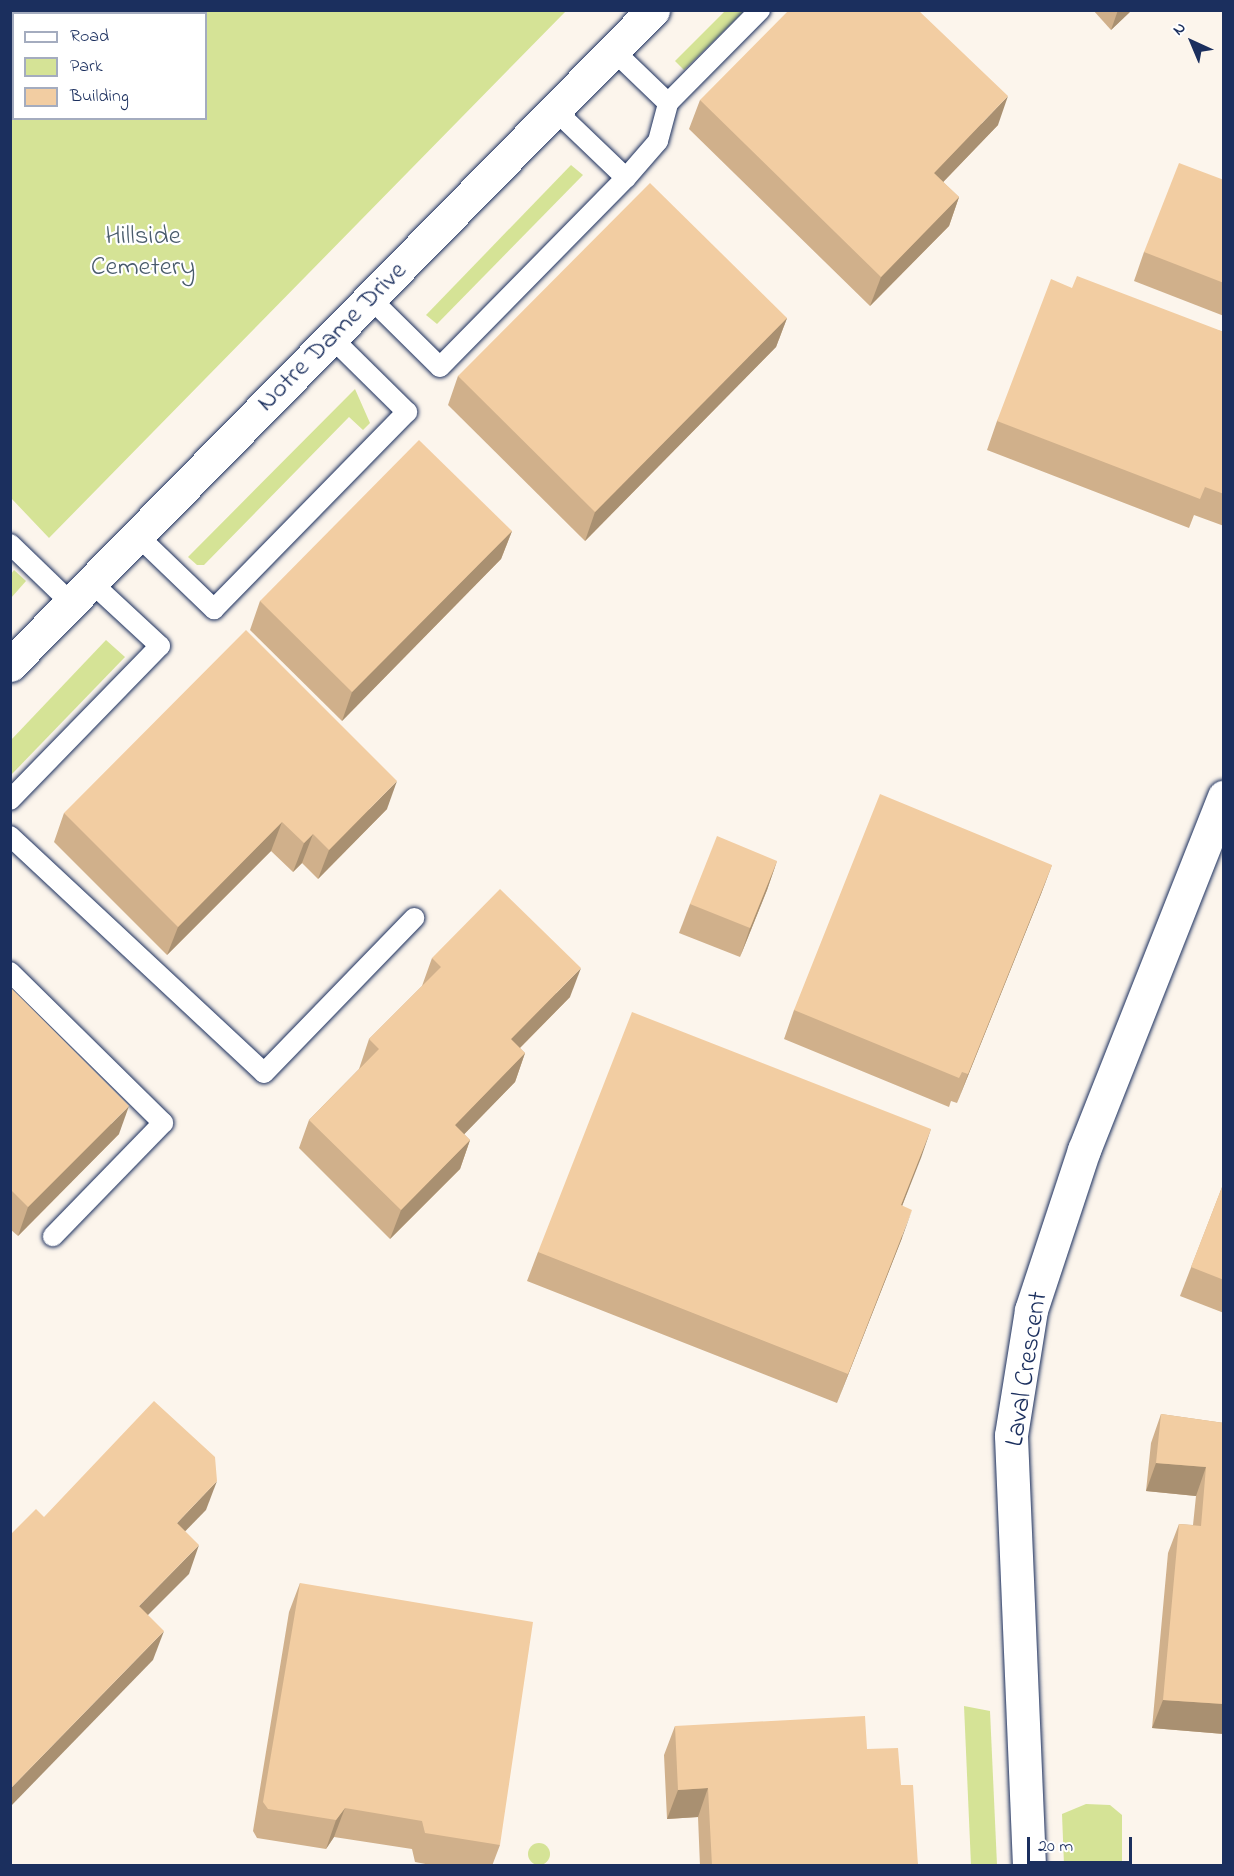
<!DOCTYPE html>
<style>
body{margin:0}
#map{position:relative;width:1234px;height:1876px;overflow:hidden;background:#fcf5ec;font-family:"Indie Flower",sans-serif}
div>[style]{position:absolute}
.green>*{inset:0;background:#d5e396}
.round{border-radius:50%}
.roads{filter:drop-shadow(0 0 2px #1b2f5e) drop-shadow(0 0 2px #1b2f5e)}
.lane>*{height:20px;margin:-10px;padding:0 10px;transform-origin:10px;border-radius:10px;background:#fff}
.street>*{height:33px;margin:-16.5px;padding:0 16.5px;transform-origin:16.5px;border-radius:16.5px;background:#fff}
.secondary>*{height:33px;margin:-16.5px;padding:0 16.5px;transform-origin:16.5px;border-radius:16.5px;background:#fff}
.wall>*{inset:0;background:#d0b08b}
.shaded-wall>*{inset:0;background:#a99071}
.building>*{inset:0;background:#f2cda2}
span{translate:-50% -50%;white-space:nowrap;text-align:center;line-height:1.15;-webkit-text-stroke:4.5px #fff;paint-order:stroke}
.park-label{font-size:27px;color:#4a5c6c}
.street-label{font-size:27px;color:#1b2f5e}
.frame{position:absolute;inset:0;border:12px solid #1b2f5e;pointer-events:none}
.legend{position:absolute;left:12px;top:12px;width:195px;height:108px;box-sizing:border-box;background:#fff;border:2px solid #a4acbf;margin:0;padding:8px 10px;list-style:none;font-size:18px;color:#1b2f5e}
.legend li{display:flex;align-items:center;gap:12px;height:30px}
.legend b{width:30px;border:2px solid #a4acbf}
.north{position:absolute;left:1162px;top:12px;width:60px;height:60px;-webkit-text-stroke:4px #fff;paint-order:stroke;rotate:316deg;font-size:16px;font-weight:700;line-height:24px;text-align:center;color:#1b2f5e}
.north::after{content:'';display:block;margin:auto;width:21px;height:27px;background:#1b2f5e;clip-path:polygon(50% 0,100% 100%,50% 72%,0 100%)}
.scale{position:absolute;left:1027px;top:1837px;width:105px;height:27px;box-sizing:border-box;border:3px solid #1b2f5e;border-top:0;padding-left:8px;font-size:18px;line-height:21px;white-space:nowrap;color:#1b2f5e;-webkit-text-stroke:4px #fff;paint-order:stroke}
</style>
<div id="map">
<div class="green">
<i style="clip-path:polygon(evenodd,11px 10px,566px 10px,566px 11px,49px 538px,11px 498px,11px 10px,14px 14px,206px 14px,206px 118px,14px 118px,14px 14px)"></i>
<i style="clip-path:polygon(726px 10px,744px 11px,684px 70px,675px 61px)"></i>
<i style="clip-path:polygon(571px 165px,583px 175px,437px 324px,426px 315px)"></i>
<i style="clip-path:polygon(355px 389px,370px 423px,363px 430px,349px 417px,204px 565px,197px 565px,188px 557px)"></i>
<i style="clip-path:polygon(14px 570px,26px 581px,11px 598px,11px 574px)"></i>
<i style="clip-path:polygon(106px 640px,125px 657px,11px 775px,11px 740px)"></i>
<i style="clip-path:polygon(964px 1706px,990px 1711px,997px 1865px,971px 1865px)"></i>
<i style="clip-path:polygon(1086px 1804px,1110px 1805px,1122px 1815px,1122px 1865px,1064px 1865px,1062px 1814px)"></i>
<i class="round" style="left:528px;top:1843px;width:22px;height:22px"></i>
</div>
<div class="roads">
<div class="lane">
<i style="left:614px;top:51px;width:75px;rotate:43.9deg"></i>
<i style="left:668px;top:103px;width:131px;rotate:-45.3deg"></i>
<i style="left:626px;top:178px;width:49px;rotate:-49.1deg"></i>
<i style="left:658px;top:141px;width:39px;rotate:-75deg"></i>
<i style="left:370px;top:298px;width:98px;rotate:44.6deg"></i>
<i style="left:440px;top:367px;width:265px;rotate:-45.5deg"></i>
<i style="left:626px;top:178px;width:98px;rotate:-136.2deg"></i>
<i style="left:137px;top:535px;width:107px;rotate:43.9deg"></i>
<i style="left:214px;top:609px;width:276px;rotate:-45.6deg"></i>
<i style="left:407px;top:412px;width:107px;rotate:-135.4deg"></i>
<i style="left:10px;top:544px;width:85px;rotate:44deg"></i>
<i style="left:10px;top:800px;width:215px;rotate:-45.8deg"></i>
<i style="left:160px;top:646px;width:94px;rotate:-137.2deg"></i>
<i style="left:10px;top:836px;width:347px;rotate:43deg"></i>
<i style="left:264px;top:1073px;width:216px;rotate:-45.9deg"></i>
<i style="left:10px;top:972px;width:215px;rotate:44.6deg"></i>
<i style="left:163px;top:1123px;width:158px;rotate:134.2deg"></i>
</div>
<div class="street">
<i style="left:1029px;top:1866px;width:431px;rotate:-92.4deg"></i>
<i style="left:1011px;top:1435px;width:127px;rotate:-80.9deg"></i>
<i style="left:1031px;top:1310px;width:169px;rotate:-71.7deg"></i>
<i style="left:1084px;top:1150px;width:380px;rotate:-68.4deg"></i>
</div>
<div class="secondary">
<i style="left:10px;top:665px;width:918px;rotate:-45.53deg"></i>
</div>
</div>
<div class="wall">
<i style="clip-path:polygon(1093px 10px,1132px 10px,1111px 30px)"></i>
<i style="clip-path:polygon(700px 100px,998px 125px,943px 182px,959px 197px,949px 226px,870px 306px,689px 129px)"></i>
<i style="clip-path:polygon(1224px 180px,1224px 316px,1134px 281px,1144px 252px)"></i>
<i style="clip-path:polygon(1072px 288px,1224px 332px,1224px 526px,1194px 515px,1189px 528px,987px 450px,997px 421px)"></i>
<i style="clip-path:polygon(787px 318px,776px 347px,585px 541px,448px 405px,458px 376px)"></i>
<i style="clip-path:polygon(512px 531px,501px 559px,342px 721px,250px 630px,260px 601px)"></i>
<i style="clip-path:polygon(387px 809px,318px 879px,302px 863px,293px 872px,271px 851px,167px 955px,54px 842px,64px 813px)"></i>
<i style="clip-path:polygon(777px 861px,767px 890px,740px 957px,679px 933px,690px 904px)"></i>
<i style="clip-path:polygon(1052px 865px,1041px 894px,957px 1103px,951px 1101px,949px 1107px,784px 1039px,794px 1010px)"></i>
<i style="clip-path:polygon(432px 958px,570px 997px,520px 1048px,525px 1053px,515px 1082px,464px 1134px,470px 1140px,460px 1169px,390px 1239px,299px 1148px,309px 1120px,359px 1069px,369px 1039px,422px 986px)"></i>
<i style="clip-path:polygon(10px 987px,119px 1134px,18px 1236px,10px 1229px)"></i>
<i style="clip-path:polygon(931px 1129px,902px 1206px,902px 1238px,837px 1403px,527px 1281px,538px 1252px)"></i>
<i style="clip-path:polygon(1224px 1182px,1224px 1313px,1180px 1296px)"></i>
<i style="clip-path:polygon(1161px 1414px,1224px 1423px,1224px 1734px,1152px 1728px,1168px 1553px,1179px 1524px,1193px 1525px,1196px 1496px,1146px 1491px,1151px 1443px)"></i>
<i style="clip-path:polygon(300px 1583px,500px 1845px,492px 1866px,436px 1866px,415px 1862px,412px 1849px,334px 1837px,326px 1849px,257px 1838px,253px 1831px,289px 1612px)"></i>
<i style="clip-path:polygon(675px 1726px,867px 1749px,901px 1785px,918px 1866px,700px 1866px,698px 1817px,667px 1819px,664px 1755px)"></i>
</div>
<div class="shaded-wall">
<i style="clip-path:polygon(1118px 10px,1132px 10px,1111px 30px)"></i>
<i style="clip-path:polygon(1008px 96px,998px 125px,924px 202px,934px 173px)"></i>
<i style="clip-path:polygon(959px 197px,949px 226px,870px 306px,881px 277px)"></i>
<i style="clip-path:polygon(787px 318px,776px 347px,585px 541px,595px 512px)"></i>
<i style="clip-path:polygon(512px 531px,501px 559px,342px 721px,352px 692px)"></i>
<i style="clip-path:polygon(397px 781px,387px 809px,318px 879px,329px 850px)"></i>
<i style="clip-path:polygon(282px 822px,271px 851px,167px 955px,178px 927px)"></i>
<i style="clip-path:polygon(313px 834px,302px 863px,293px 872px,304px 843px)"></i>
<i style="clip-path:polygon(777px 861px,767px 890px,740px 957px,750px 928px)"></i>
<i style="clip-path:polygon(1052px 865px,1041px 894px,957px 1103px,968px 1074px)"></i>
<i style="clip-path:polygon(581px 968px,570px 997px,500px 1068px,511px 1039px)"></i>
<i style="clip-path:polygon(525px 1053px,515px 1082px,445px 1154px,455px 1125px)"></i>
<i style="clip-path:polygon(129px 1106px,119px 1134px,18px 1236px,28px 1207px)"></i>
<i style="clip-path:polygon(931px 1129px,921px 1158px,891px 1234px,901px 1205px)"></i>
<i style="clip-path:polygon(470px 1140px,460px 1169px,390px 1239px,401px 1210px)"></i>
<i style="clip-path:polygon(912px 1210px,902px 1238px,837px 1403px,848px 1374px)"></i>
<i style="clip-path:polygon(1156px 1463px,1206px 1467px,1196px 1496px,1146px 1491px)"></i>
<i style="clip-path:polygon(217px 1481px,206px 1510px,166px 1551px,177px 1523px)"></i>
<i style="clip-path:polygon(199px 1545px,189px 1574px,128px 1635px,139px 1606px)"></i>
<i style="clip-path:polygon(164px 1631px,153px 1660px,10px 1807px,10px 1789px)"></i>
<i style="clip-path:polygon(1163px 1700px,1224px 1704px,1224px 1734px,1152px 1728px)"></i>
<i style="clip-path:polygon(708px 1788px,698px 1817px,667px 1819px,678px 1790px)"></i>
<i style="clip-path:polygon(345px 1808px,334px 1837px,326px 1849px,336px 1820px)"></i>
</div>
<div class="building">
<i style="clip-path:polygon(789px 10px,918px 10px,1008px 96px,934px 173px,959px 197px,881px 277px,700px 100px)"></i>
<i style="clip-path:polygon(1179px 163px,1224px 180px,1224px 283px,1144px 252px)"></i>
<i style="clip-path:polygon(650px 183px,787px 318px,595px 512px,458px 376px)"></i>
<i style="clip-path:polygon(1077px 276px,1224px 332px,1224px 494px,1205px 487px,1200px 499px,997px 421px,1051px 279px,1072px 288px)"></i>
<i style="clip-path:polygon(419px 440px,512px 531px,352px 692px,260px 601px)"></i>
<i style="clip-path:polygon(246px 630px,397px 781px,329px 850px,313px 834px,304px 843px,282px 822px,178px 927px,64px 813px)"></i>
<i style="clip-path:polygon(880px 794px,1052px 865px,968px 1074px,962px 1072px,959px 1078px,794px 1010px)"></i>
<i style="clip-path:polygon(717px 836px,777px 861px,750px 928px,690px 904px)"></i>
<i style="clip-path:polygon(500px 889px,581px 968px,511px 1039px,525px 1053px,455px 1125px,470px 1140px,401px 1210px,309px 1120px,379px 1049px,369px 1039px,441px 967px,432px 958px)"></i>
<i style="clip-path:polygon(10px 987px,129px 1106px,28px 1207px,10px 1189px)"></i>
<i style="clip-path:polygon(632px 1012px,931px 1129px,901px 1205px,912px 1210px,848px 1374px,538px 1252px)"></i>
<i style="clip-path:polygon(1224px 1182px,1224px 1280px,1191px 1267px)"></i>
<i style="clip-path:polygon(154px 1401px,215px 1457px,217px 1481px,177px 1523px,199px 1545px,139px 1606px,164px 1631px,10px 1789px,10px 1535px,36px 1509px,44px 1517px)"></i>
<i style="clip-path:polygon(1161px 1414px,1224px 1423px,1224px 1704px,1163px 1700px,1179px 1524px,1201px 1526px,1206px 1467px,1156px 1463px)"></i>
<i style="clip-path:polygon(300px 1583px,533px 1622px,500px 1845px,425px 1833px,422px 1821px,345px 1808px,336px 1820px,268px 1809px,263px 1802px)"></i>
<i style="clip-path:polygon(865px 1716px,867px 1749px,898px 1748px,901px 1785px,913px 1785px,918px 1866px,712px 1866px,708px 1788px,678px 1790px,675px 1726px)"></i>
</div>
<div class="park-label">
<span style="left:143px;top:252px">Hillside<br>Cemetery</span>
</div>
<div class="street-label">
<span style="left:332px;top:337px;rotate:-45deg">Notre Dame Drive</span>
<span style="left:1027px;top:1369px;rotate:-81deg">Laval Crescent</span>
</div>
<div class="frame"></div>
<ul class="legend">
<li><b style="height:8px;background:#fff"></b>Road</li>
<li><b style="height:16px;background:#d5e396"></b>Park</li>
<li><b style="height:16px;background:#f2cda2"></b>Building</li>
</ul>
<div class="north">N</div>
<div class="scale">20 m</div>
</div>
